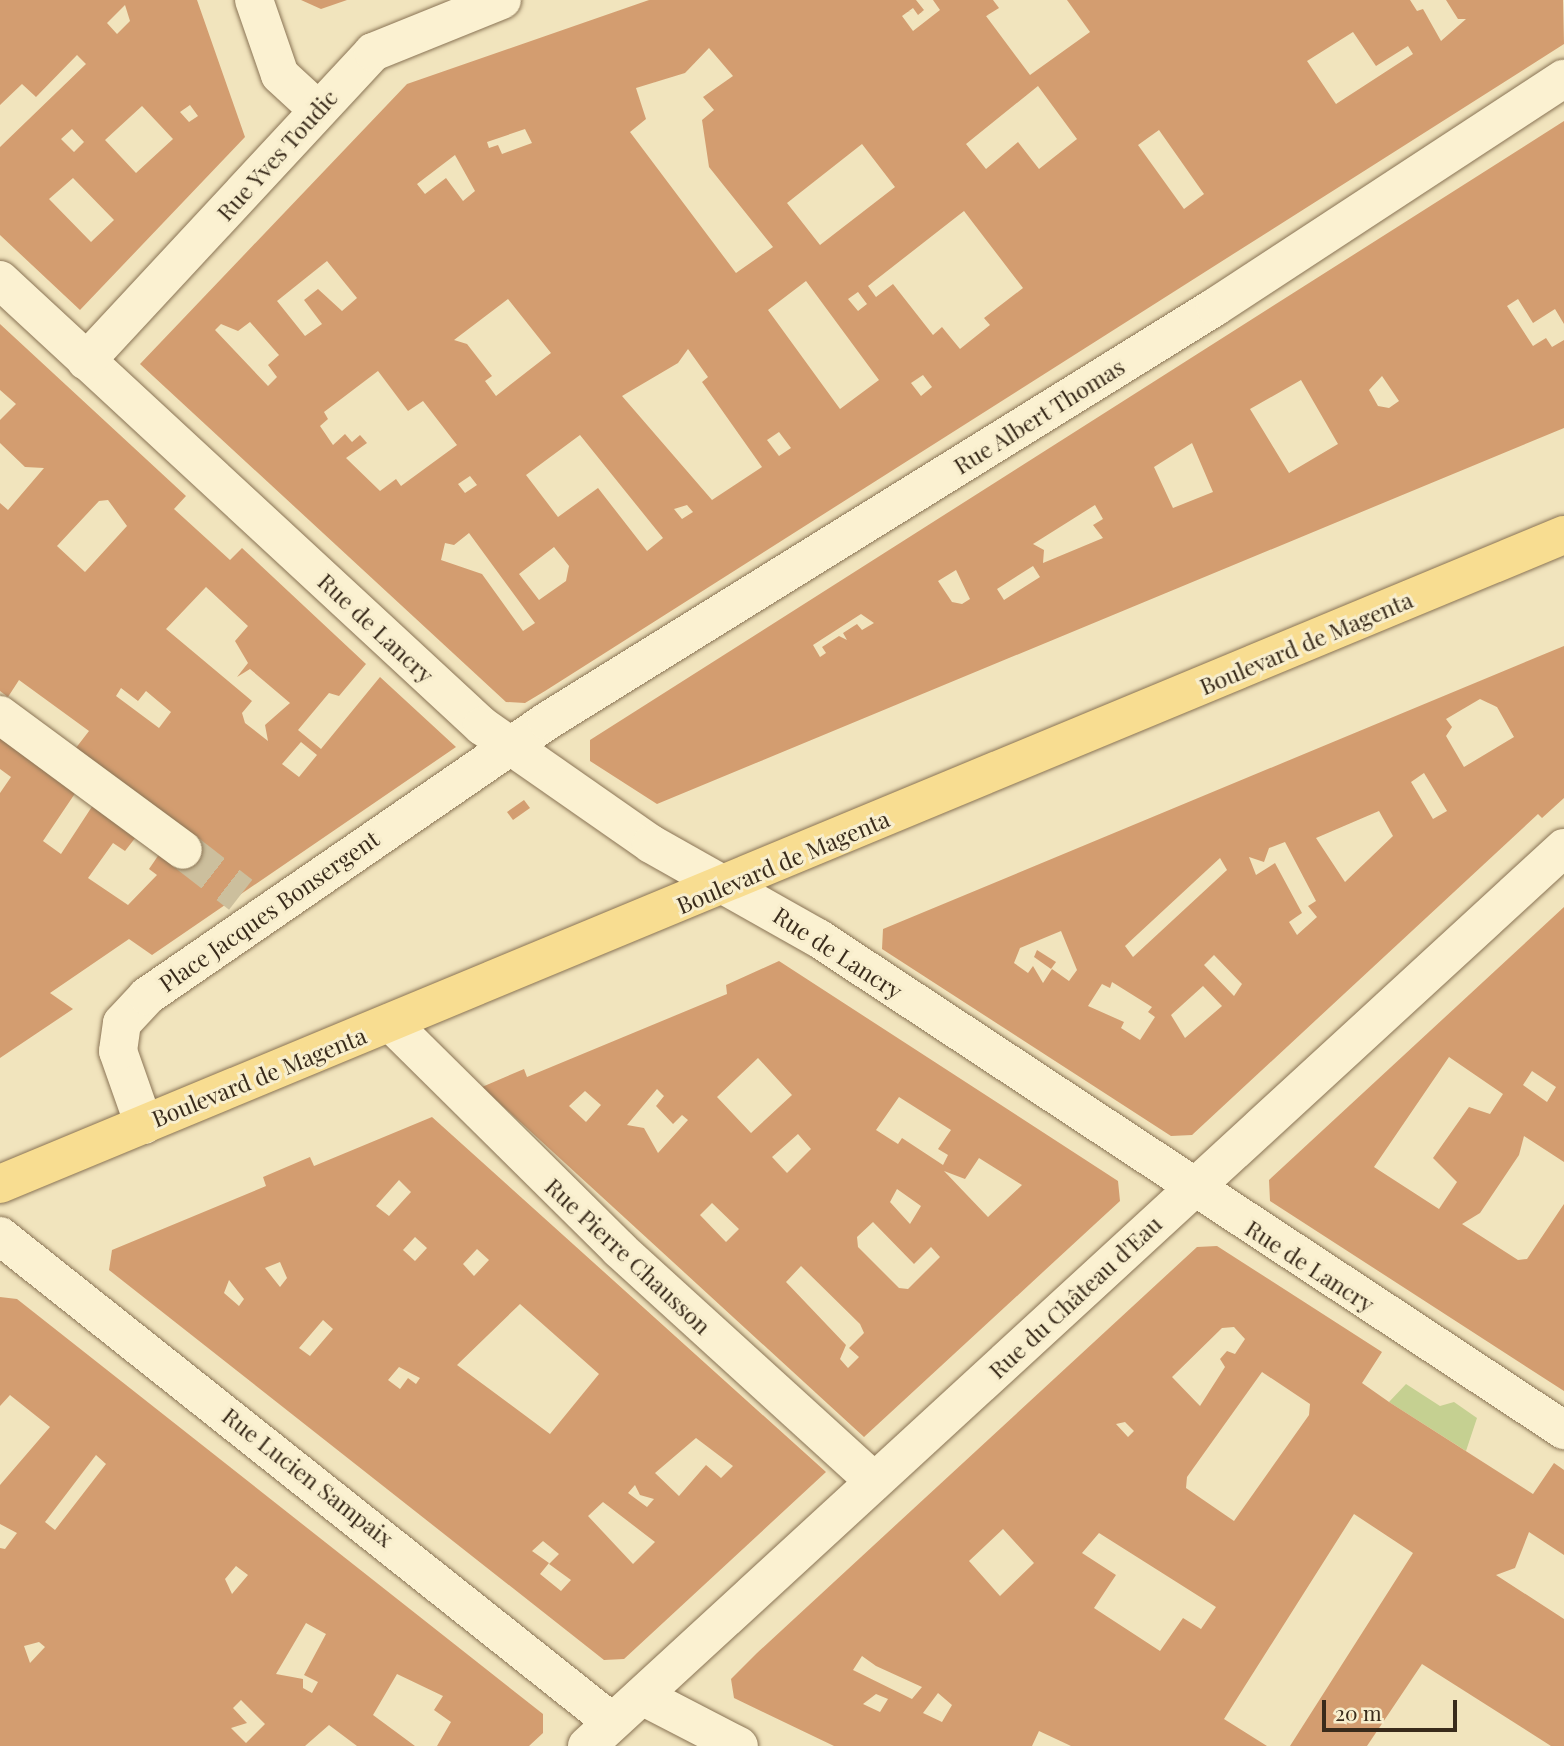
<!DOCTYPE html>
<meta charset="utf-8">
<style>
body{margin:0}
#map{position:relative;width:1564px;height:1746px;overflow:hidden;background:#f1e4bd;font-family:"Playfair Display",serif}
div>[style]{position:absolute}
.green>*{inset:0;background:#c5d091}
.building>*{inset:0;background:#d39d70}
.street-tunnel>*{height:38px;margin-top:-19px;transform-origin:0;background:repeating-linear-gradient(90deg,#ccbf9d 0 38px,transparent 0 57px)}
.roads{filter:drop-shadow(0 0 2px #8a7455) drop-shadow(0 0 2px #8a7455)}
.street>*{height:38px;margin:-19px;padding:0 19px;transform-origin:19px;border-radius:19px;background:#fbf1d1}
.primary>*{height:38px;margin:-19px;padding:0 19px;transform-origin:19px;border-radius:19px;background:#f8dd91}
span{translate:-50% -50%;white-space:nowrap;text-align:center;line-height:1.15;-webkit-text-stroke:6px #f8eecd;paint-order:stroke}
.street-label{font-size:23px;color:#392b1b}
.scale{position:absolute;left:1322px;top:1700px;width:135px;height:32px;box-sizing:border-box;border:4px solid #392b1b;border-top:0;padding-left:9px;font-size:21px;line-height:24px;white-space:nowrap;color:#392b1b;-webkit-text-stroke:5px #f8eecd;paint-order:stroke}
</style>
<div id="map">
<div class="green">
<i style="clip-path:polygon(1406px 1384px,1440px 1406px,1454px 1402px,1477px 1418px,1466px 1451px,1389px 1402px)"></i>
</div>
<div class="building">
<i style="clip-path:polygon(evenodd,0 0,197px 0,245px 137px,80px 310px,0 235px,0 147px,86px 64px,77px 55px,36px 97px,22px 84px,0 105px,0 0,125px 5px,130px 21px,117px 34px,107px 23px,125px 5px,0 0,190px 105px,198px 116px,189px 122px,180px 112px,190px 105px,0 0,142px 106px,173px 139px,136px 173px,105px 140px,142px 106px,0 0,72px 129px,84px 142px,74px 152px,61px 139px,72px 129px,0 0,73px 178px,114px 220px,91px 242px,49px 199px,73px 178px)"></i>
<i style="clip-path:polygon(301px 0,347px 0,321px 9px)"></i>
<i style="clip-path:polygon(evenodd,649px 0,916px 0,924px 10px,918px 15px,913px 8px,902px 16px,913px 31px,940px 10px,933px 0,993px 0,999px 8px,986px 16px,1030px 75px,1090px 32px,1067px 0,1410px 0,1417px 11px,1423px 9px,1441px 41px,1466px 19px,1458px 19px,1446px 0,1563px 0,1564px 44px,545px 691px,525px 703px,506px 702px,140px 364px,407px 84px,649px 0,1353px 32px,1376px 66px,1408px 46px,1413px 54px,1336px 104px,1307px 61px,1353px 32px,649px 0,709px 48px,733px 76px,703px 97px,714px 110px,702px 120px,709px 167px,773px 247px,736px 273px,630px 132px,646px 119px,636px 88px,685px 73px,709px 48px,649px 0,1038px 86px,1077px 139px,1039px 169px,1018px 142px,986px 169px,966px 144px,1038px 86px,649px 0,525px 129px,532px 143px,502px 154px,498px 145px,489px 148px,487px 142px,525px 129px,649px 0,1159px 130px,1204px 194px,1184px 209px,1138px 145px,1159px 130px,649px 0,862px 144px,895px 187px,820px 245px,787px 203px,862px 144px,649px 0,455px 155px,475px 191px,463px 201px,446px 178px,425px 194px,417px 184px,455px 155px,649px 0,964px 211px,1023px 288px,984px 318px,990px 325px,960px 349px,942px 327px,933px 335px,893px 284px,876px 297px,868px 286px,964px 211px,649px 0,327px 261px,357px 298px,342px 311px,318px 289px,304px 300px,322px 324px,305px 336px,277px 301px,327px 261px,649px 0,806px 281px,879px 380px,840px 409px,768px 310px,806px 281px,649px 0,858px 292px,867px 304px,858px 311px,848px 299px,858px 292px,649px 0,508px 299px,551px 353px,496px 396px,485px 381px,492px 376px,467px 344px,454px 340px,508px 299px,649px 0,250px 322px,279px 355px,268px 365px,277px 377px,268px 386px,215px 330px,221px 324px,238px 331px,250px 322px,649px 0,688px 349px,708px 377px,702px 382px,762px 467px,712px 500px,622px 396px,678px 363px,688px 349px,649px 0,378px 371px,408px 411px,423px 401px,457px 445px,401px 486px,396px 479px,380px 491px,346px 458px,367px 443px,360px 435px,352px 442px,345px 434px,333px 445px,320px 426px,328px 419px,324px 412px,378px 371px,649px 0,923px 375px,932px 387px,921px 396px,911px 383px,923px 375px,649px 0,779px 432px,791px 448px,779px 456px,767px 440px,779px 432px,649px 0,580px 435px,663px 538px,647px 551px,598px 488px,558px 517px,526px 475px,580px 435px,649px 0,470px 476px,477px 485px,465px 493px,458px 484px,470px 476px,649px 0,687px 505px,693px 512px,682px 519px,674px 509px,687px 505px,649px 0,469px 533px,535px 623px,523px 631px,482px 574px,441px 560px,445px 543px,454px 545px,469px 533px,649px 0,554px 547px,569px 566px,566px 581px,539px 600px,519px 574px,554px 547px)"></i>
<i style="clip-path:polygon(evenodd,1564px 121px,1564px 324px,1555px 309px,1533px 323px,1518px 299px,1507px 306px,1533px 346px,1546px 338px,1552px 347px,1564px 340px,1564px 428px,657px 804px,590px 761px,590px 740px,1564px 121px,1382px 376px,1399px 401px,1389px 408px,1378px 406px,1369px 390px,1382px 376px,1564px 121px,1301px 380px,1338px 444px,1289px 473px,1250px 409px,1301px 380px,1564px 121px,1192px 443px,1213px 492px,1173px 508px,1154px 467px,1192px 443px,1564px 121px,1095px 505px,1103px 519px,1093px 525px,1103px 538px,1043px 563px,1044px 550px,1033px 544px,1095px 505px,1564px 121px,1033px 566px,1040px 577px,1004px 600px,997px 589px,1033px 566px,1564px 121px,956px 570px,970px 599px,962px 604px,952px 602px,938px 581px,956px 570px,1564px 121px,861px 614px,874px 623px,862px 630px,857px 624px,843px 633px,847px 640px,839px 636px,822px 647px,826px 653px,820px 657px,813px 645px,861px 614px)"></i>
<i style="clip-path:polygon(evenodd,0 324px,186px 496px,174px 509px,230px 560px,242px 548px,366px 664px,339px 696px,329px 693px,298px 730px,321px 749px,380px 677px,456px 747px,152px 955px,129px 939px,50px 993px,73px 1009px,0 1058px,0 793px,11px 777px,0 769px,0 732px,78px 789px,43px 841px,61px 854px,95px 802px,139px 833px,125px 851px,113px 843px,88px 878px,128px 905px,157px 875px,149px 869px,162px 850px,72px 753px,89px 731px,19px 680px,8px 697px,0 691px,0 503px,8px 510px,44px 468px,25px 467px,0 443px,0 420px,16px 404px,0 390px,0 324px,108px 500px,127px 526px,85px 572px,57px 546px,99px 501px,108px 500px,0 324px,206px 587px,248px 626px,235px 641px,248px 663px,237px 677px,250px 669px,290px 703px,265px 725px,268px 741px,245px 723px,242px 713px,252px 701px,166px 629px,206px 587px,0 324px,121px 688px,138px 701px,146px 691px,171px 712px,159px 728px,116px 696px,121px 688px,0 324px,301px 742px,317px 755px,299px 777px,282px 764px,301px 742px)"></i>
<i style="clip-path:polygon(evenodd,1564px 646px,1564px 798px,1542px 818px,1538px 814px,1192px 1135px,1171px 1136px,882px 949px,883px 929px,1564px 646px,1480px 699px,1497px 707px,1514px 737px,1464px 767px,1446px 736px,1452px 727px,1446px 719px,1480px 699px,1564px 646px,1424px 773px,1447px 811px,1433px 819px,1411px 782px,1424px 773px,1564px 646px,1379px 811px,1393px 836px,1345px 882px,1316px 838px,1379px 811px,1564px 646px,1285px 842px,1316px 901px,1308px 906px,1317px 917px,1297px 935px,1289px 922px,1302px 913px,1275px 863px,1256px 875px,1249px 857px,1264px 862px,1269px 848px,1285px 842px,1564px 646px,1220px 858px,1227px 870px,1133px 957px,1125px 946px,1220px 858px,1564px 646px,1061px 931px,1077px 970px,1069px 981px,1052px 969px,1043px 983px,1033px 966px,1028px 973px,1014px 963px,1020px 948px,1061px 931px,1564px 646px,1214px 955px,1242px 984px,1234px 996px,1204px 965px,1214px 955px,1564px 646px,1112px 982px,1152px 1007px,1148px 1012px,1155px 1017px,1140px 1040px,1121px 1028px,1124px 1022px,1088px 1006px,1102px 984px,1110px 988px,1112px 982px,1564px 646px,1203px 986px,1222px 1006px,1185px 1038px,1171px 1015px,1203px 986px)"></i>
<i style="clip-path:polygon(524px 800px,530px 808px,513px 820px,507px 812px)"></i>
<i style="clip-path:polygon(evenodd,1564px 907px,1564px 1162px,1524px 1136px,1519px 1155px,1480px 1213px,1462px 1224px,1518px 1260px,1527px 1259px,1564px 1204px,1564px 1391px,1270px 1201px,1269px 1180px,1564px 907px,1449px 1057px,1503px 1094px,1490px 1114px,1469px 1107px,1433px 1158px,1457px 1182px,1439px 1209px,1374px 1167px,1449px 1057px,1564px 907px,1532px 1071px,1556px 1087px,1547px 1102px,1523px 1085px,1532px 1071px)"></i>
<i style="clip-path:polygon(1037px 950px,1056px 962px,1051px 969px,1034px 957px)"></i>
<i style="clip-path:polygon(evenodd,779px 961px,1118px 1181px,1120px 1201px,864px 1437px,482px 1087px,524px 1069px,527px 1077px,727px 994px,726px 985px,779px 961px,758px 1058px,792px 1095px,751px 1133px,717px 1097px,758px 1058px,779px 961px,657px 1089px,664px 1096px,656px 1106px,673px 1124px,682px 1115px,688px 1120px,658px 1153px,644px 1128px,627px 1125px,657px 1089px,779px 961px,585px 1091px,601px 1105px,586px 1122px,569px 1106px,585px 1091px,779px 961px,899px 1097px,951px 1130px,938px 1149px,948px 1155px,943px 1165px,902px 1138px,898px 1144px,876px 1130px,899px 1097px,779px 961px,798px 1134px,811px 1149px,787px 1173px,772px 1157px,798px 1134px,779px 961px,979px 1158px,1022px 1185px,988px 1217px,944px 1171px,965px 1179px,979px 1158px,779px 961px,897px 1189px,921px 1206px,910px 1224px,890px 1202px,897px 1189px,779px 961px,712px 1203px,739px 1229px,726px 1242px,700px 1215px,712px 1203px,779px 961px,873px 1222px,914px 1264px,931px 1247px,940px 1257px,908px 1289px,899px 1288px,858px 1247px,857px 1237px,873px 1222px,779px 961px,801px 1266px,860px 1324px,864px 1333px,849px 1348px,859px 1357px,848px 1368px,840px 1359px,846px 1345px,786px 1282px,801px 1266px)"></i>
<i style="clip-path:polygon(evenodd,432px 1117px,826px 1472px,624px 1659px,604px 1660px,109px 1270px,112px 1250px,266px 1186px,263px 1177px,310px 1157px,314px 1166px,432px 1117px,399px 1180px,411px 1192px,389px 1216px,376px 1206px,399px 1180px,432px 1117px,415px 1237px,427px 1248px,415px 1261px,403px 1250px,415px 1237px,432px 1117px,477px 1249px,489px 1260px,474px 1276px,463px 1264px,477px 1249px,432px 1117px,280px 1262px,287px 1278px,280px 1287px,265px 1268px,280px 1262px,432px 1117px,229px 1280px,244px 1299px,239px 1306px,224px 1293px,229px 1280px,432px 1117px,520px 1304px,599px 1374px,550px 1434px,457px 1365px,520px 1304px,432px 1117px,323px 1320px,333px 1329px,310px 1356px,299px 1348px,323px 1320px,432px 1117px,399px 1367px,420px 1378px,416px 1384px,408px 1378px,400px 1389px,388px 1380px,399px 1367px,432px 1117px,696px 1438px,733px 1466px,721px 1478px,706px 1465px,679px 1496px,655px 1473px,696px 1438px,432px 1117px,635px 1485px,640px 1495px,654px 1499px,647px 1507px,628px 1493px,635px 1485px,432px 1117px,603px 1502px,655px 1542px,633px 1564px,588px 1516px,603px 1502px,432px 1117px,543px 1541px,559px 1554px,549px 1564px,571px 1580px,561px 1591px,540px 1574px,549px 1563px,532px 1551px,543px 1541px)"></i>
<i style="clip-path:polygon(evenodd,1217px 1246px,1382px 1352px,1362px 1383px,1389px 1402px,1533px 1494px,1554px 1463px,1564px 1470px,1564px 1555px,1529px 1532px,1515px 1568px,1496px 1575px,1564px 1619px,1564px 1746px,1551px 1746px,1422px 1664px,1367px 1746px,1290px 1746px,1413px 1553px,1354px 1514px,1224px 1719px,1267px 1746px,1071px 1746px,1039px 1731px,1032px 1746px,834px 1746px,734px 1698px,731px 1679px,757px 1653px,1197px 1247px,1217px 1246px,1234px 1327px,1245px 1339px,1235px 1354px,1227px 1351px,1220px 1359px,1225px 1367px,1200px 1406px,1172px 1377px,1222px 1328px,1234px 1327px,1217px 1246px,1262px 1372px,1310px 1404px,1309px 1415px,1234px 1521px,1186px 1488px,1187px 1477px,1262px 1372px,1217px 1246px,1125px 1422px,1134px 1431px,1128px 1437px,1116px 1424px,1125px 1422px,1217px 1246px,1003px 1529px,1034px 1563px,1000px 1596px,969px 1561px,1003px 1529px,1217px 1246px,1099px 1533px,1216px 1607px,1201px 1629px,1183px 1618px,1160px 1651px,1094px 1608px,1116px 1575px,1082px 1553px,1099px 1533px,1217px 1246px,862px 1656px,876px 1666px,922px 1687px,912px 1699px,853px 1670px,862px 1656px,1217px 1246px,938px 1693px,952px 1705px,942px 1722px,923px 1713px,938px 1693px,1217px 1246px,876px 1694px,888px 1699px,880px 1712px,863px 1704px,876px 1694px)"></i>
<i style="clip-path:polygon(evenodd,0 1297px,17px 1299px,543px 1714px,543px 1733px,529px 1746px,437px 1746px,451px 1722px,434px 1710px,443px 1696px,397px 1674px,373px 1715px,415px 1746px,357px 1746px,329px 1725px,305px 1746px,0 1746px,0 1548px,5px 1549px,17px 1533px,0 1524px,0 1485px,50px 1427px,10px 1395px,0 1406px,0 1297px,96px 1455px,106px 1464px,55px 1530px,45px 1522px,96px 1455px,0 1297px,236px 1566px,248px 1575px,232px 1594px,225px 1579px,236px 1566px,0 1297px,306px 1623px,326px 1634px,304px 1675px,318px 1682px,312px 1693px,303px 1688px,303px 1679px,276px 1674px,306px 1623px,0 1297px,39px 1642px,45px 1647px,30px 1663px,24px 1646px,39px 1642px,0 1297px,241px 1700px,265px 1724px,246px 1743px,231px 1728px,247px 1723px,233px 1708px,241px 1700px)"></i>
</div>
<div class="street-tunnel">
<i style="left:183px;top:850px;width:73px;rotate:37.8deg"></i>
</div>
<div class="roads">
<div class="street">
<i style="left:254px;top:0;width:79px;rotate:70.9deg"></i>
<i style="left:280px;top:75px;width:52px;rotate:42.6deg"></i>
<i style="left:0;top:280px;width:657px;rotate:42.78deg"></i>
<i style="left:482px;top:726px;width:206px;rotate:34.9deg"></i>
<i style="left:651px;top:844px;width:192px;rotate:29.4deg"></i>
<i style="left:818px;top:938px;width:894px;rotate:33.41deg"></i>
<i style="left:86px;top:361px;width:422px;rotate:-47.1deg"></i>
<i style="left:373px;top:52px;width:139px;rotate:-22deg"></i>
<i style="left:0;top:715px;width:227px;rotate:36.4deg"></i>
<i style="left:391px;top:1023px;width:321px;rotate:44.7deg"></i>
<i style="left:619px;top:1249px;width:345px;rotate:42.3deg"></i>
<i style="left:144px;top:1125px;width:78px;rotate:-109.4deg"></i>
<i style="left:118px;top:1051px;width:28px;rotate:-82deg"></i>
<i style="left:122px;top:1023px;width:37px;rotate:-47deg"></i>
<i style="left:147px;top:996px;width:485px;rotate:-34.5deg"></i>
<i style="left:547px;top:721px;width:786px;rotate:-31.79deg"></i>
<i style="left:1215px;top:307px;width:417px;rotate:-33.2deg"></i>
<i style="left:0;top:1236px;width:781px;rotate:38.45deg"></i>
<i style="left:642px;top:1696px;width:109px;rotate:27.3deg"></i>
<i style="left:587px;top:1746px;width:1327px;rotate:-42.59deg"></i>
</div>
<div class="primary">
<i style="left:0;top:1184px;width:1693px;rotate:-22.54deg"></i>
</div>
</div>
<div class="street-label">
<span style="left:277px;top:155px;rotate:-48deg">Rue Yves Toudic</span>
<span style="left:1039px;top:416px;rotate:-32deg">Rue Albert Thomas</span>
<span style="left:376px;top:628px;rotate:43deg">Rue de Lancry</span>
<span style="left:1306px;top:643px;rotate:-23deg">Boulevard de Magenta</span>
<span style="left:783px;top:862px;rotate:-23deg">Boulevard de Magenta</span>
<span style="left:269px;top:911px;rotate:-35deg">Place Jacques Bonsergent</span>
<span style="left:838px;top:953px;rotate:33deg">Rue de Lancry</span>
<span style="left:259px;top:1077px;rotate:-22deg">Boulevard de Magenta</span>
<span style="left:628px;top:1256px;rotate:43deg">Rue Pierre Chausson</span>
<span style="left:1310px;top:1266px;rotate:33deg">Rue de Lancry</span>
<span style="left:1075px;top:1297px;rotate:-43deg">Rue du Château d'Eau</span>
<span style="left:308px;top:1477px;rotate:38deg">Rue Lucien Sampaix</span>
</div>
<div class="scale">20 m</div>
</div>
